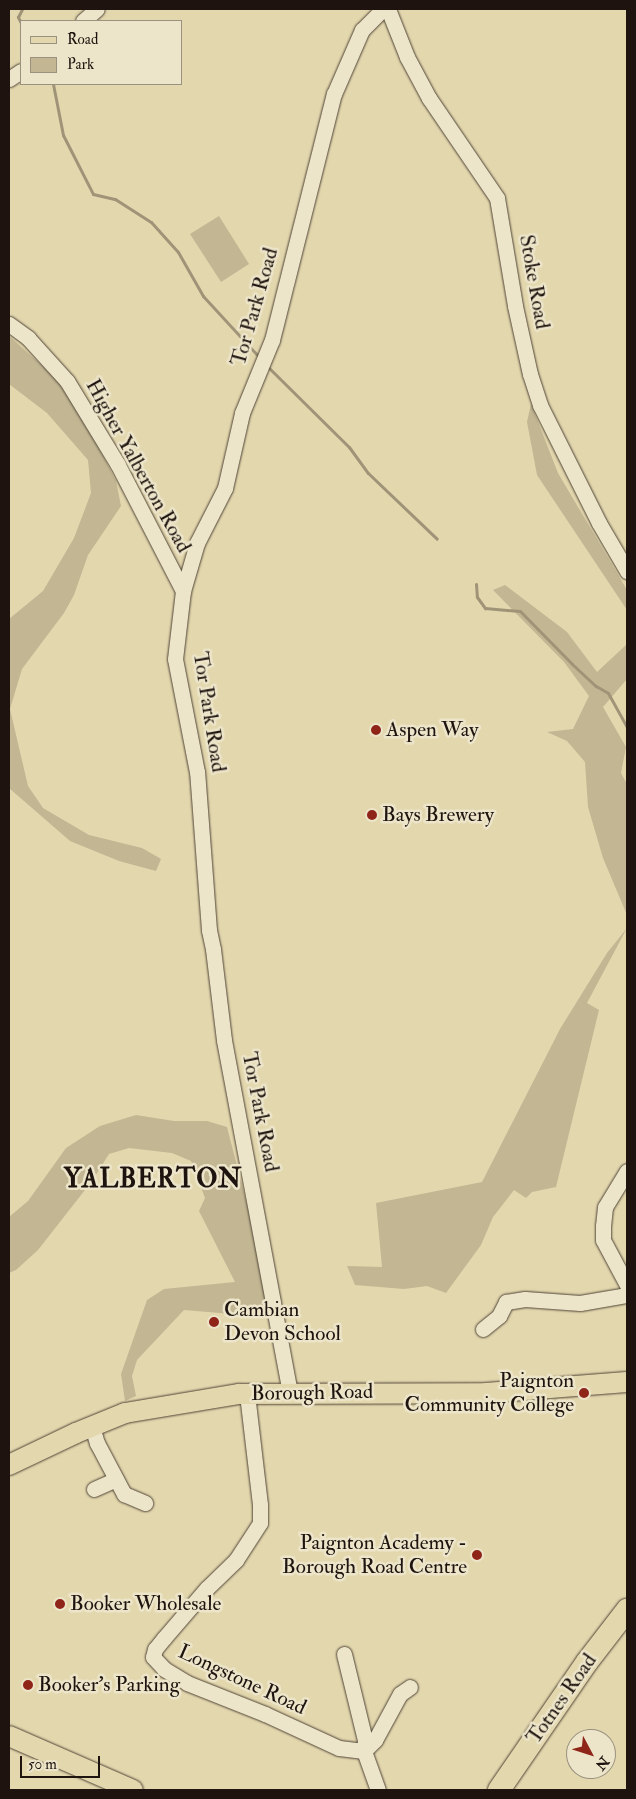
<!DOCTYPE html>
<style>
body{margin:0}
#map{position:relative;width:636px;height:1799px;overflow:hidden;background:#e3d7ae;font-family:"IM FELL Double Pica",serif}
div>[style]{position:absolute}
.green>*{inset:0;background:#c2b693}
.stream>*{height:3px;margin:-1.5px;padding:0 1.5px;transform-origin:1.5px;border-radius:1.5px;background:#a09478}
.roads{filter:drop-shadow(0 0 1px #4f4436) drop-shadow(0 0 1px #4f4436)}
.minor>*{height:15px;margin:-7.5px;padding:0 7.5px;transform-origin:7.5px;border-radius:7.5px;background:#ede5ca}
.major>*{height:20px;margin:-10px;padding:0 10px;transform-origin:10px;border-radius:10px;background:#e3d7ae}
.highway>*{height:22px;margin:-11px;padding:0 11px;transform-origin:11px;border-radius:11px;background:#e3d7ae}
.dots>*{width:14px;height:14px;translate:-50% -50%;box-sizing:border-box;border:2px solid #ede5ca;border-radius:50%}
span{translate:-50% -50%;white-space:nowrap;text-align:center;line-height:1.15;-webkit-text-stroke:5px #ede5ca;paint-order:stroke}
.street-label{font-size:21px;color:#1e130e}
.poi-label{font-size:21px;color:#1e130e}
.left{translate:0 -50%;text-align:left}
.right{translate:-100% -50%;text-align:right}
.district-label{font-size:26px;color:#1e130e;font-weight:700;letter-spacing:1px}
.frame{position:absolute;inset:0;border:10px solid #1e130e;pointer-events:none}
.legend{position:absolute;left:20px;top:20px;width:162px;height:65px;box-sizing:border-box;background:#ede5ca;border:1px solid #9a917f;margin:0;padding:6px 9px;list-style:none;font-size:15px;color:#1e130e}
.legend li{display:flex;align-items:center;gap:10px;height:25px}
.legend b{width:25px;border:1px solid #9a917f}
.north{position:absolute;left:566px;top:1729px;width:50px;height:50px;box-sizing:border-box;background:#ede5ca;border:1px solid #9a917f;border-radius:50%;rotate:130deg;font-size:14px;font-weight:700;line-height:20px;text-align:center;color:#1e130e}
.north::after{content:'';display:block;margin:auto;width:18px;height:22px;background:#8f2418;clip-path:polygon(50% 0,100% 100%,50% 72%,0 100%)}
.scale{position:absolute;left:20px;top:1756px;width:80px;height:22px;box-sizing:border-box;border:2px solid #1e130e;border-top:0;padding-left:6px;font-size:15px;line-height:18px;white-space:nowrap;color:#1e130e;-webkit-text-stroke:4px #ede5ca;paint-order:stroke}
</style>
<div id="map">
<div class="green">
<i style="clip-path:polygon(219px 216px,249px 264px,221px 282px,190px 234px)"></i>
<i style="clip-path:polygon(9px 336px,58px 380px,85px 421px,116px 481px,121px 506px,88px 555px,74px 595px,64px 613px,22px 669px,10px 709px,28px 786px,43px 808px,89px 835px,142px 848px,161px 859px,156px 871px,119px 861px,70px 841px,9px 788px,9px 619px,43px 591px,74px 538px,91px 493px,88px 460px,47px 413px,9px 384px)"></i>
<i style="clip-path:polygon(531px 404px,558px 473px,627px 590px,627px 610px,537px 475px,527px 422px)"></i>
<i style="clip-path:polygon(505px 585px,567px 632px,597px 672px,627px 644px,627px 679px,603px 707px,626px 747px,621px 773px,627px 784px,627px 915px,603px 858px,588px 807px,585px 762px,567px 741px,547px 732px,573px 729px,589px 696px,564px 662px,493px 590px)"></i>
<i style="clip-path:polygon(627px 928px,587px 1003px,599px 1010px,556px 1187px,532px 1192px,526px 1198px,514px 1190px,493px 1217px,481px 1245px,446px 1293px,427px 1286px,404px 1289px,355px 1285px,347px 1266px,382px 1267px,376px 1203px,482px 1182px,560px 1029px,607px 953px)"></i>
<i style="clip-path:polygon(136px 1115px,174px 1121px,207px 1121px,227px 1127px,248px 1208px,265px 1296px,267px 1317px,184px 1310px,137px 1360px,132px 1376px,136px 1396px,125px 1401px,121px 1374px,147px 1300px,164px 1289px,235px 1282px,199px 1211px,205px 1198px,191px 1161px,172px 1153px,129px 1148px,109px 1154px,92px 1181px,38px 1250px,16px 1270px,9px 1273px,9px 1217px,28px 1201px,66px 1148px,100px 1126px)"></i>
</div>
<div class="stream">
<i style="left:21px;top:23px;width:7px;rotate:-117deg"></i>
<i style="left:18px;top:17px;width:9px;rotate:-63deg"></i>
<i style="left:53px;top:84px;width:52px;rotate:78.9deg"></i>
<i style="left:63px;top:135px;width:66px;rotate:63deg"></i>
<i style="left:93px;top:194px;width:23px;rotate:13deg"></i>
<i style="left:115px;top:199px;width:43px;rotate:32.6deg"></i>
<i style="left:151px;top:222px;width:40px;rotate:48deg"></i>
<i style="left:178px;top:252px;width:51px;rotate:60.4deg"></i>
<i style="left:203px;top:296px;width:84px;rotate:47.4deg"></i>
<i style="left:266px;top:365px;width:117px;rotate:44.7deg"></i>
<i style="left:349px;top:447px;width:32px;rotate:54deg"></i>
<i style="left:368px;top:473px;width:95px;rotate:43.7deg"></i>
<i style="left:476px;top:584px;width:13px;rotate:86deg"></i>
<i style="left:477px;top:597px;width:14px;rotate:54deg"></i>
<i style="left:485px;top:608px;width:35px;rotate:5deg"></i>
<i style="left:520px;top:611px;width:74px;rotate:45.5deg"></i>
<i style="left:572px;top:664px;width:33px;rotate:43deg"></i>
<i style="left:596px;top:686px;width:14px;rotate:30deg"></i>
<i style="left:608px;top:693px;width:39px;rotate:61deg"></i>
</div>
<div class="roads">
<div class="minor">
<i style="left:388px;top:9px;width:52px;rotate:68.4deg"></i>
<i style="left:407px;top:57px;width:47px;rotate:61.8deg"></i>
<i style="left:429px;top:98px;width:121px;rotate:55.8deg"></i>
<i style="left:497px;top:198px;width:109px;rotate:80.5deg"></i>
<i style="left:515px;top:306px;width:70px;rotate:77.6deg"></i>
<i style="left:530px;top:374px;width:33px;rotate:72deg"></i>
<i style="left:540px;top:405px;width:132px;rotate:63.4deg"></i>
<i style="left:599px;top:523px;width:56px;rotate:59.7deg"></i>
<i style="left:83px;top:21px;width:18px;rotate:-41deg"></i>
<i style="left:9px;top:79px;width:14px;rotate:-34deg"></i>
<i style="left:9px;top:324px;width:24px;rotate:36deg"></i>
<i style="left:28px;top:338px;width:58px;rotate:47.8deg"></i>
<i style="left:67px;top:381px;width:98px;rotate:58.7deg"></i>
<i style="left:118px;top:465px;width:142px;rotate:62.7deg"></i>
<i style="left:627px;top:1171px;width:42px;rotate:121.4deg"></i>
<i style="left:605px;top:1207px;width:19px;rotate:96deg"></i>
<i style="left:603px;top:1226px;width:14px;rotate:90deg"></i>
<i style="left:603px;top:1240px;width:51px;rotate:61.9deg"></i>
<i style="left:483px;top:1329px;width:21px;rotate:-39deg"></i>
<i style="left:499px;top:1316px;width:16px;rotate:-63deg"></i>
<i style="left:506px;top:1302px;width:19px;rotate:-9deg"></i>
<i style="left:525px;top:1299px;width:55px;rotate:4.2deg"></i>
<i style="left:580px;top:1303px;width:48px;rotate:-9.7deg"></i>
<i style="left:290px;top:1393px;width:359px;rotate:-100.6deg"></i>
<i style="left:224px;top:1040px;width:92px;rotate:-96.9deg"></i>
<i style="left:213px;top:949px;width:19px;rotate:-102deg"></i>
<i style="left:209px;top:930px;width:158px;rotate:-94.3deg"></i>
<i style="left:197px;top:772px;width:115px;rotate:-101deg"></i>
<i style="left:175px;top:659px;width:68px;rotate:-83.3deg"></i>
<i style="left:183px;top:591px;width:50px;rotate:-73.7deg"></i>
<i style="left:197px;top:543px;width:62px;rotate:-63deg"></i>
<i style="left:225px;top:488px;width:77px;rotate:-77.2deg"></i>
<i style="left:242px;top:413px;width:79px;rotate:-67.7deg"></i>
<i style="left:272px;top:340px;width:254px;rotate:-75.9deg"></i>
<i style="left:334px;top:94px;width:70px;rotate:-66.4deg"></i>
<i style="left:362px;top:30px;width:30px;rotate:-45deg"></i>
<i style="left:247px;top:1394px;width:112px;rotate:83.3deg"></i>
<i style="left:260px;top:1505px;width:18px;rotate:90deg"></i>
<i style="left:260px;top:1523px;width:44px;rotate:123deg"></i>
<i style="left:236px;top:1560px;width:40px;rotate:136deg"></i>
<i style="left:207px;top:1588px;width:66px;rotate:130.7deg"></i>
<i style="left:164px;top:1638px;width:14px;rotate:129deg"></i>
<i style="left:155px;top:1649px;width:8px;rotate:104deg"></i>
<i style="left:153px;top:1657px;width:16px;rotate:47deg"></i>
<i style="left:164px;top:1669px;width:27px;rotate:31deg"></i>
<i style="left:187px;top:1683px;width:84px;rotate:21.7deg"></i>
<i style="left:265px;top:1714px;width:81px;rotate:24.7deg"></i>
<i style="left:339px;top:1748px;width:25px;rotate:7deg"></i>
<i style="left:364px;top:1751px;width:41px;rotate:70.3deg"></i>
<i style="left:92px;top:1426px;width:18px;rotate:74deg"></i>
<i style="left:97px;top:1443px;width:58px;rotate:62.1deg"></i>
<i style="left:124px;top:1494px;width:23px;rotate:23deg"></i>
<i style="left:94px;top:1489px;width:24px;rotate:-24deg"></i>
<i style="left:344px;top:1654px;width:89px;rotate:76.3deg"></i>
<i style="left:365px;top:1740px;width:11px;rotate:95deg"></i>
<i style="left:364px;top:1751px;width:16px;rotate:-45deg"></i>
<i style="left:375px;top:1740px;width:52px;rotate:-61.5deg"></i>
<i style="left:400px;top:1694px;width:12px;rotate:-35deg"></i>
</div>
<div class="major">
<i style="left:9px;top:1465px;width:74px;rotate:-25.5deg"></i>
<i style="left:76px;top:1433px;width:53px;rotate:-22.2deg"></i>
<i style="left:125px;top:1413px;width:116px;rotate:-9.5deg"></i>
<i style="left:239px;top:1394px;width:247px;rotate:-0.2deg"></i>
<i style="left:486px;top:1393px;width:141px;rotate:-4.5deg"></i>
<i style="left:9px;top:1736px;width:135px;rotate:23.5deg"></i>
</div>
<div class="highway">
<i style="left:499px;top:1790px;width:155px;rotate:-55.5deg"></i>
<i style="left:587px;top:1662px;width:66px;rotate:-52.4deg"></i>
</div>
</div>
<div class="dots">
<i style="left:376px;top:730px;background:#8f2418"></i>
<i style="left:372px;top:815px;background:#8f2418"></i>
<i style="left:214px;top:1322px;background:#8f2418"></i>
<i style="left:584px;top:1393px;background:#8f2418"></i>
<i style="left:477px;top:1555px;background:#8f2418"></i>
<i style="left:60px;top:1604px;background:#8f2418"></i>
<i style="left:28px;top:1685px;background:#8f2418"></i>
</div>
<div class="street-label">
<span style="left:534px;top:282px;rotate:80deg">Stoke Road</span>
<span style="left:255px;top:307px;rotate:-74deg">Tor Park Road</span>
<span style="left:138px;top:466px;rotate:61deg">Higher Yalberton Road</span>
<span style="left:209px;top:712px;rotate:81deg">Tor Park Road</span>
<span style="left:260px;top:1112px;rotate:79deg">Tor Park Road</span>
<span style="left:312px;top:1393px;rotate:-1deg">Borough Road</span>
<span style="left:242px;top:1680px;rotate:25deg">Longstone Road</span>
<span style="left:562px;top:1699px;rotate:-55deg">Totnes Road</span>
</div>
<div class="poi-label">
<span class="left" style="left:386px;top:730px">Aspen Way</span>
<span class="left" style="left:382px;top:815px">Bays Brewery</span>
<span class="left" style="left:224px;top:1322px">Cambian<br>Devon School</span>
<span class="right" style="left:574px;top:1393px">Paignton<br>Community College</span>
<span class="right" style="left:467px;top:1555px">Paignton Academy -<br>Borough Road Centre</span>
<span class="left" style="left:70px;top:1604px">Booker Wholesale</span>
<span class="left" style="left:38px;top:1685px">Booker's Parking</span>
</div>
<div class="district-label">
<span style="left:153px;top:1180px">YALBERTON</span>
</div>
<div class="frame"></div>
<ul class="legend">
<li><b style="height:6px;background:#e3d7ae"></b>Road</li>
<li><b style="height:14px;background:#c2b693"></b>Park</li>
</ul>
<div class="north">N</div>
<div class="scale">50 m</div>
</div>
